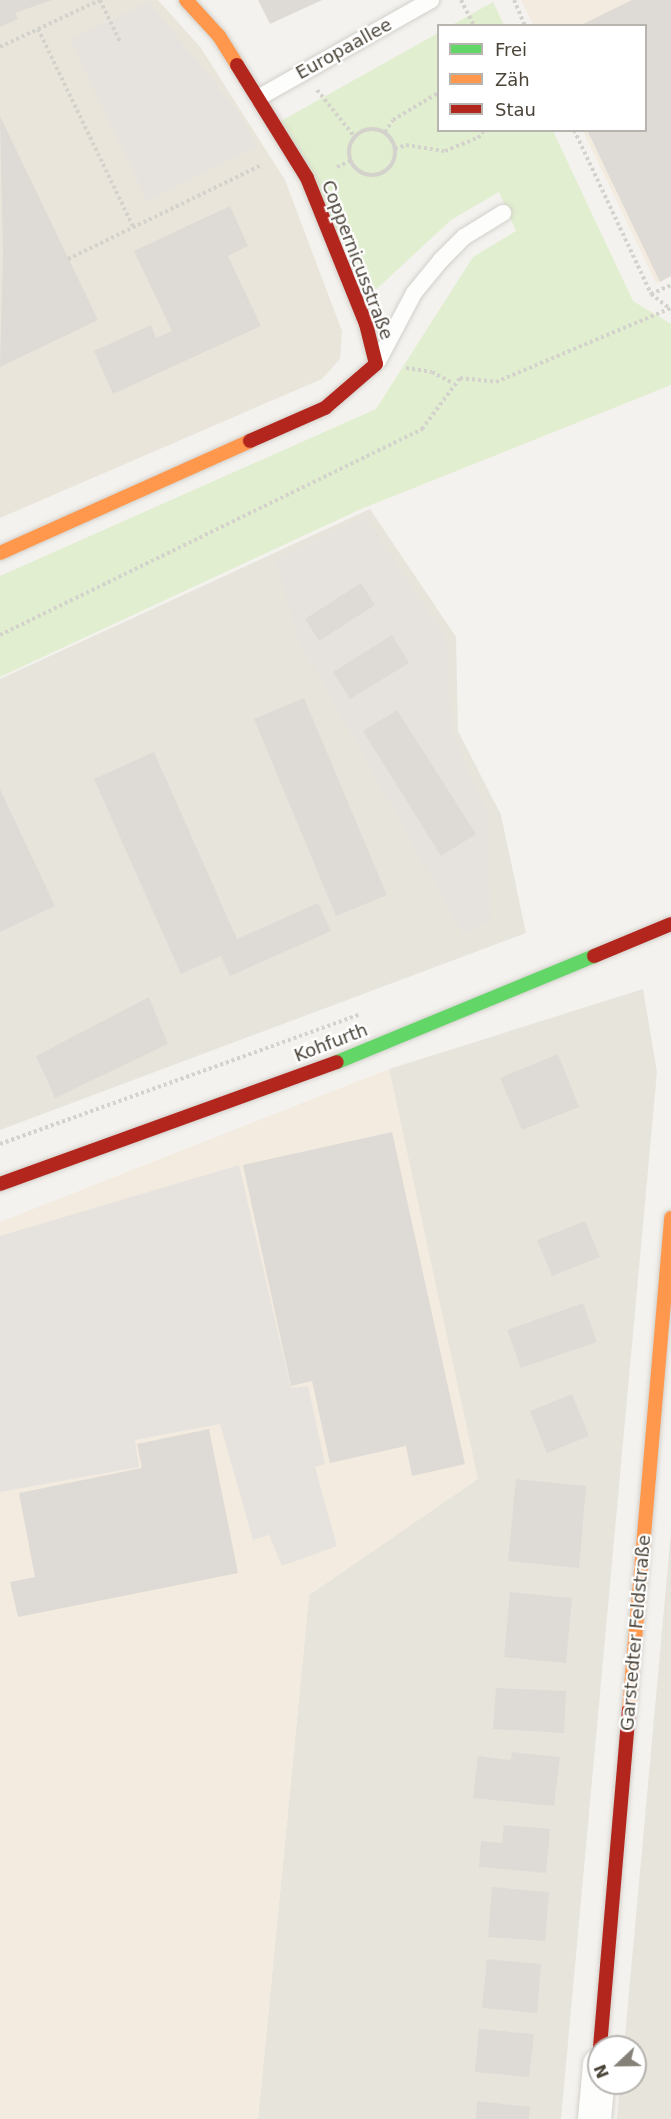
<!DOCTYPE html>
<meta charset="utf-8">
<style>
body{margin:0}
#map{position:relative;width:671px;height:2119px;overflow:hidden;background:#f4f2ee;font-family:"DejaVu Sans",sans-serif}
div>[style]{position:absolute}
.residential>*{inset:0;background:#e7e4dc}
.commercial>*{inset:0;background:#f3ebdf}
.industrial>*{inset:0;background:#e6e2de}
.education>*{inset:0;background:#eae5da}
.green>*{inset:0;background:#e1eecf}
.parking>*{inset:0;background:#e6e3df}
.building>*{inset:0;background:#dedbd6}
.path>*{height:4px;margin-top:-2px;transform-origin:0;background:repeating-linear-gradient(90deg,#d3d2cc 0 3px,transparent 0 6px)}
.path>.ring{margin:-2px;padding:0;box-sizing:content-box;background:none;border:4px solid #d3d2cc;border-radius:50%}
.roads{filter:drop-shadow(0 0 2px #d2d0cb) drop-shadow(0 0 2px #d2d0cb)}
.lane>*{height:16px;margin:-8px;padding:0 8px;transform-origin:8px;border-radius:8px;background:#fdfdfc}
.street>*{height:33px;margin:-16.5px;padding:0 16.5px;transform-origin:16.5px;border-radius:16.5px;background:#fdfdfc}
.fast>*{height:14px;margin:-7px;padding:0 7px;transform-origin:7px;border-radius:7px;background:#63d668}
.slow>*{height:14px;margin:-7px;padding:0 7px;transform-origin:7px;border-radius:7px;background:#ff974d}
.jam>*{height:14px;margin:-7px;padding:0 7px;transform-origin:7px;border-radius:7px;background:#b3261e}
span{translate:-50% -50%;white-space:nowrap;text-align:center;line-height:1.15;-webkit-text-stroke:4.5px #fff;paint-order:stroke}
.street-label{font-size:18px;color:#4b4439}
.legend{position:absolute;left:437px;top:24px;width:210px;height:108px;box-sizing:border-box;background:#fff;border:2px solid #b7b4b0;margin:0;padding:8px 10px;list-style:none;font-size:18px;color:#4b4439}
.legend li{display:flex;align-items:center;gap:12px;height:30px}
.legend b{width:30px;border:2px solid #b7b4b0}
.north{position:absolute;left:587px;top:2035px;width:60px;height:60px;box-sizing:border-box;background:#fff;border:2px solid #b7b4b0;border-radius:50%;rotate:248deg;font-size:16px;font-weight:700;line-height:24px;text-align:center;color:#4b4439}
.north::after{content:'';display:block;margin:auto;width:21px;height:27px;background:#868178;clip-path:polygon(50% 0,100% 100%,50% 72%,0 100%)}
</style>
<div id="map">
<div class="residential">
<i style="clip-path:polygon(370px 509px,456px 637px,458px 731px,501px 815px,526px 933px,0 1130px,0 679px)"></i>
<i style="clip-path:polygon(643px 989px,657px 1072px,561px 2119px,258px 2119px,309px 1595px,477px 1479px,389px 1069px)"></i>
<i style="clip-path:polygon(671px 1532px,671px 2119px,617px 2119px,620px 2083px,635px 2083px,635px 2047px,624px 2047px)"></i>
</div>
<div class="commercial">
<i style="clip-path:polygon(521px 0,671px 0,671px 277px,656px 283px,583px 131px,646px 130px,646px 26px,533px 25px)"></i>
<i style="clip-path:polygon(389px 1069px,478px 1479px,309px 1595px,258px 2119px,0 2119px,0 1222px)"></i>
</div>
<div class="industrial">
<i style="clip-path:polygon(365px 517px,446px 638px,451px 731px,488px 815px,490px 922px,464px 935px,297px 637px,277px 561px)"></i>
</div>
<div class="education">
<i style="clip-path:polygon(0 0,158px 0,201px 48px,285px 180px,342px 331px,340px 359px,322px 379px,0 518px)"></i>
</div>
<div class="green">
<i style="clip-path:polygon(493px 2px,504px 25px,452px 25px)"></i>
<i style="clip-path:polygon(438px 33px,438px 130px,553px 131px,633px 301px,671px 324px,671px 385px,361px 509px,0 677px,0 576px,376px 409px,473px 257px,516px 231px,499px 192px,451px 220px,368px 297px,281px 121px)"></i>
</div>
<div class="parking">
<i style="clip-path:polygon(149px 2px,237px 110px,258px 146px,147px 201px,70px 39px)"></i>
<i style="clip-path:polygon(239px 1165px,291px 1388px,308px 1386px,325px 1464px,315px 1467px,337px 1546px,282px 1566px,269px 1535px,253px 1540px,220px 1424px,135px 1440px,139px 1467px,0 1492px,0 1236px)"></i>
</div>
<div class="building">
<i style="clip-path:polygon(0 0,52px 0,15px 13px,18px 19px,0 27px)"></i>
<i style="clip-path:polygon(258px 0,322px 0,270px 24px)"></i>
<i style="clip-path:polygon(632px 0,671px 0,671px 276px,660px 282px,587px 130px,646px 130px,646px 26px,579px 26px)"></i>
<i style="clip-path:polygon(0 116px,98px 320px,0 367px,3px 253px)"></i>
<i style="clip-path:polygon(230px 206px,248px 246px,228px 256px,261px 326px,113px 394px,94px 351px,151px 325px,156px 338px,172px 331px,134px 251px)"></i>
<i style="clip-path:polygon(361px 583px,375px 605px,319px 641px,305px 619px)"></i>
<i style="clip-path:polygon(392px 635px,409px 663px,350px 699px,333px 672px)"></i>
<i style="clip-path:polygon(304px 698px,387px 895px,336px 916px,254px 719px)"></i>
<i style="clip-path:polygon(397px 710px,476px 834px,441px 856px,363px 731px)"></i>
<i style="clip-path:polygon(154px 752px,237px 939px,318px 903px,331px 931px,230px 976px,221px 956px,181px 974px,94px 779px)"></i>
<i style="clip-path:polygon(0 789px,55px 906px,0 932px)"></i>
<i style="clip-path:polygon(149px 997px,168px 1044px,55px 1098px,36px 1056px)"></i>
<i style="clip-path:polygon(558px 1054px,579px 1107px,522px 1130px,500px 1078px)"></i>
<i style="clip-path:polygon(392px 1132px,465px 1464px,412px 1476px,406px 1446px,330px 1463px,312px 1381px,291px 1386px,243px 1165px)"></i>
<i style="clip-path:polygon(585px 1221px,600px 1257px,552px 1276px,537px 1240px)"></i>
<i style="clip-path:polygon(583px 1303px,597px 1342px,521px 1368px,507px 1330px)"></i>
<i style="clip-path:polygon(572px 1394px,589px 1436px,547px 1453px,530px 1411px)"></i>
<i style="clip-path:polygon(209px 1429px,238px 1573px,18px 1617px,10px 1582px,35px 1577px,19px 1493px,142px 1468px,137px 1444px)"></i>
<i style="clip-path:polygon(516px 1479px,586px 1486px,579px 1568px,508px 1561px)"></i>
<i style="clip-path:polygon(510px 1592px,572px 1598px,566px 1663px,504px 1657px)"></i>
<i style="clip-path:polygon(496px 1688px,566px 1691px,564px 1733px,493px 1729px)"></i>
<i style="clip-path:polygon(512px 1752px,560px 1757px,554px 1806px,473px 1798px,478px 1756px,511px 1760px)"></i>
<i style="clip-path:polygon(504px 1825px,550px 1829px,546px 1873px,479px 1867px,481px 1841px,502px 1843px)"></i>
<i style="clip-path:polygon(492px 1887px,549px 1892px,545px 1941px,488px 1937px)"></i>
<i style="clip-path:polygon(487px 1959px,541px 1964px,537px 2013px,482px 2008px)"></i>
<i style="clip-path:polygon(479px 2029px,534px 2034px,529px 2077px,475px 2072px)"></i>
<i style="clip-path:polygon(477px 2101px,530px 2107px,529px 2119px,476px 2119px)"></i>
</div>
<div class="path">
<i style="left:100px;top:0;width:47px;rotate:64.5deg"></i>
<i style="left:461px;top:0;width:29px;rotate:63deg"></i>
<i style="left:514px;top:0;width:28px;rotate:67deg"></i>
<i style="left:38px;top:29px;width:219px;rotate:64.3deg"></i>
<i style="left:0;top:47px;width:110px;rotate:-25.2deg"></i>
<i style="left:317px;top:90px;width:59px;rotate:51.2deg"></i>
<i class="ring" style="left:349px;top:129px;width:42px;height:42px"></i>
<i style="left:574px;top:130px;width:181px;rotate:64.8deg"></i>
<i style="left:651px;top:294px;width:24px;rotate:38deg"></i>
<i style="left:385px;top:132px;width:14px;rotate:-56deg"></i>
<i style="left:393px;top:120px;width:52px;rotate:-31deg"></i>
<i style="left:395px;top:149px;width:12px;rotate:-20deg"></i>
<i style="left:406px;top:145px;width:39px;rotate:9deg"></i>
<i style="left:445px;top:151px;width:35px;rotate:-22deg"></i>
<i style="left:478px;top:138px;width:10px;rotate:-53deg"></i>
<i style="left:337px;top:167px;width:14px;rotate:-25deg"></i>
<i style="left:68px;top:259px;width:216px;rotate:-25.9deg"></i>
<i style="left:651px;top:294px;width:22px;rotate:-24deg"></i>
<i style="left:406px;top:368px;width:26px;rotate:9deg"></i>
<i style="left:432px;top:372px;width:24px;rotate:28deg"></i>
<i style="left:0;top:635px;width:470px;rotate:-26deg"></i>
<i style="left:422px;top:429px;width:64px;rotate:-53.3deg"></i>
<i style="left:460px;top:378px;width:36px;rotate:6deg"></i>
<i style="left:496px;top:382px;width:190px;rotate:-22.9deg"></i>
<i style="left:0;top:1144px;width:381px;rotate:-19.8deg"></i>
</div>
<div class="roads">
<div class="lane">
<i style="left:258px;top:98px;width:199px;rotate:-29.5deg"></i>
<i style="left:378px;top:361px;width:77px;rotate:-62.1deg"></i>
<i style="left:414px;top:293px;width:43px;rotate:-50.7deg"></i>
<i style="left:441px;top:260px;width:33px;rotate:-45deg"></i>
<i style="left:464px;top:237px;width:46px;rotate:-31.6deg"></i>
</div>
<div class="street">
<i style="left:594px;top:2119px;width:55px;rotate:-84.8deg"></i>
</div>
<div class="fast">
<i style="left:337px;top:1062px;width:278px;rotate:-22.4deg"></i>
</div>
<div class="slow">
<i style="left:186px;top:0;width:49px;rotate:47.5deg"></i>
<i style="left:219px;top:36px;width:34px;rotate:58deg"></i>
<i style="left:0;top:553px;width:274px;rotate:-24.1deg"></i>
<i style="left:629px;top:1710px;width:494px;rotate:-85.1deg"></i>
</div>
<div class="jam">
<i style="left:237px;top:65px;width:133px;rotate:58.2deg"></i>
<i style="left:307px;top:178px;width:157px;rotate:68deg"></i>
<i style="left:366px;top:324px;width:41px;rotate:76deg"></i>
<i style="left:376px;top:364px;width:67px;rotate:139.2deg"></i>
<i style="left:325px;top:408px;width:82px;rotate:156.3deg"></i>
<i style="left:594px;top:956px;width:83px;rotate:-22.6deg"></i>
<i style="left:0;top:1184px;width:358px;rotate:-19.9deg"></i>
<i style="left:600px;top:2047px;width:338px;rotate:-85.1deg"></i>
</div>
</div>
<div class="street-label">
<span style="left:344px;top:49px;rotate:-29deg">Europaallee</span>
<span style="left:357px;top:260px;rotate:69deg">Coppernicusstraße</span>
<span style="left:331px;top:1043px;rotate:-21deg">Kohfurth</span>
<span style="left:636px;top:1633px;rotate:-85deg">Garstedter Feldstraße</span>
</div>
<ul class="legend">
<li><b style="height:8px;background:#63d668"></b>Frei</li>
<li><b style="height:8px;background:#ff974d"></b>Zäh</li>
<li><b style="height:8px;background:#b3261e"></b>Stau</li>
</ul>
<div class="north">N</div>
</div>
